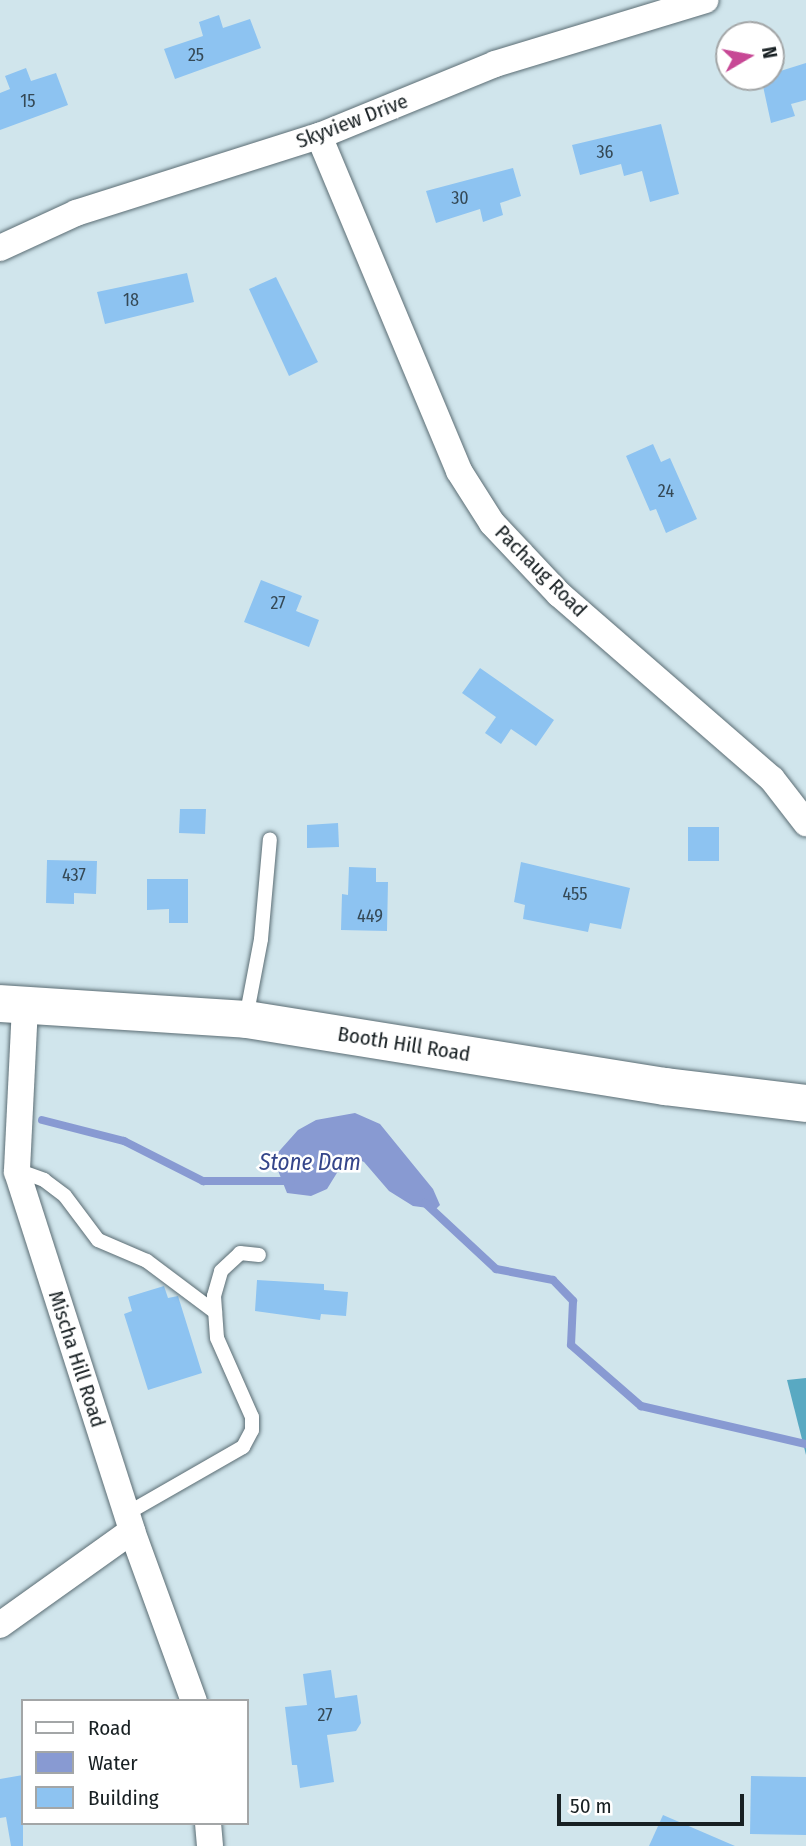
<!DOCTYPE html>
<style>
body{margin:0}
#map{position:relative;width:806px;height:1846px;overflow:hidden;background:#d0e5ec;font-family:"Fira Sans Condensed",sans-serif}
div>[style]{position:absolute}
.forest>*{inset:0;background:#59a9c2}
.water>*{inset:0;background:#889ad2}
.stream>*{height:8px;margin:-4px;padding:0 4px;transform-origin:4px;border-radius:4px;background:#889ad2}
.building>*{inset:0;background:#8dc3f1}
.roads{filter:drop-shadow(0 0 2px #5b6d74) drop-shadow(0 0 2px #5b6d74)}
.lane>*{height:14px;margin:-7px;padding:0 7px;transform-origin:7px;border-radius:7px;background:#fff}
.street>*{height:26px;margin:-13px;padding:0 13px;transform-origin:13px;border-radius:13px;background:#fff}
.secondary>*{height:37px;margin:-18.5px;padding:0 18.5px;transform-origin:18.5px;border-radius:18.5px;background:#fff}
span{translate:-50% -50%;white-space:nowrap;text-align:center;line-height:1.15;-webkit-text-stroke:5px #fff;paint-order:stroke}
.number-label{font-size:18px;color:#354956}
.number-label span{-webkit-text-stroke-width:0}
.street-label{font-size:21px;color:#182023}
.water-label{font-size:23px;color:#34458a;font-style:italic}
.legend{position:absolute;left:21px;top:1699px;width:228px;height:126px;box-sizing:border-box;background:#fff;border:2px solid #a3a6a7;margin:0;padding:9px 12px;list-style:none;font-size:21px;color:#182023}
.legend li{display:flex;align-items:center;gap:14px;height:35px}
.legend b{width:35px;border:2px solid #a3a6a7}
.north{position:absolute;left:715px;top:21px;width:70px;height:70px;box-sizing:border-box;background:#fff;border:2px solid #a3a6a7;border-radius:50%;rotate:80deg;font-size:19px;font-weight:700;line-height:28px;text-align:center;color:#182023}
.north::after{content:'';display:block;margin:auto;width:24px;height:32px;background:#c74895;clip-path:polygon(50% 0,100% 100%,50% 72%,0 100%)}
.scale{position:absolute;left:557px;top:1794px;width:187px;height:32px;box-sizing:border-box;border:4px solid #182023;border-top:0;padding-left:9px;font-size:21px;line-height:24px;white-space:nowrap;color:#182023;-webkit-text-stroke:5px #fff;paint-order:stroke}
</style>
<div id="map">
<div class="forest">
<i style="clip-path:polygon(806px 1378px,806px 1455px,787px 1380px)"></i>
</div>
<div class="water">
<i style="clip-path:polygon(355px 1113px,380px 1124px,433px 1189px,440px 1205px,436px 1209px,413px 1206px,389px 1191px,364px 1162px,348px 1155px,327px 1189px,311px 1196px,287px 1193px,273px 1158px,298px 1130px,316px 1120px)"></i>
</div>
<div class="stream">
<i style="left:42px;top:1120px;width:85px;rotate:14.4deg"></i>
<i style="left:124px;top:1141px;width:89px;rotate:26.9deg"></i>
<i style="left:203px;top:1181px;width:88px"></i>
<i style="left:425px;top:1203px;width:97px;rotate:42.9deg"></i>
<i style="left:496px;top:1269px;width:58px;rotate:10.9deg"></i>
<i style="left:553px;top:1280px;width:29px;rotate:46deg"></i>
<i style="left:573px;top:1301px;width:44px;rotate:92.6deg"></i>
<i style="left:571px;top:1345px;width:93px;rotate:41.1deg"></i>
<i style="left:641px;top:1406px;width:169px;rotate:13deg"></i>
</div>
<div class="building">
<i style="clip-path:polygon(219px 15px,223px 28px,250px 19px,261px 48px,175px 79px,164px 49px,203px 36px,199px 22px)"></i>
<i style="clip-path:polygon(806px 63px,806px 100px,791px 104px,795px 116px,771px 123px,761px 77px)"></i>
<i style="clip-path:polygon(26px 68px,31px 81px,56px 73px,68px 105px,0 130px,0 93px,10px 89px,5px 76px)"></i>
<i style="clip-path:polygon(661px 124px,679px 194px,650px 202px,642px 171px,624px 176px,621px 164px,580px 175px,572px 145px)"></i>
<i style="clip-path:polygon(513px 168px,521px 196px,500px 203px,503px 215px,483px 222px,480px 209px,436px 223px,426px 191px)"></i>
<i style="clip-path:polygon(187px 273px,194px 302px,105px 324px,97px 292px)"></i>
<i style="clip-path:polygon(276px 277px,318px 362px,289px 376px,249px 289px)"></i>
<i style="clip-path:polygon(653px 444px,661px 462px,670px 458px,697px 519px,666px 533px,656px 509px,650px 511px,626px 456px)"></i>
<i style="clip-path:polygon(261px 580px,302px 596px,296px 611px,319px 620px,309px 647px,244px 622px)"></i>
<i style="clip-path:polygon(480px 668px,554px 720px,536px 746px,511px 729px,501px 744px,485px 733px,496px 717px,462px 693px)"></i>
<i style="clip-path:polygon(180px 809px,206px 809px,205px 834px,179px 833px)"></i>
<i style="clip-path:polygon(338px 823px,339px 847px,307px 848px,307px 825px)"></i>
<i style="clip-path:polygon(688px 827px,719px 827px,719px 861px,688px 861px)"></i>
<i style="clip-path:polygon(47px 860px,97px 861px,96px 894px,74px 893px,74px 904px,46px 903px)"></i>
<i style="clip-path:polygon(521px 862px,630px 888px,621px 929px,590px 923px,588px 932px,523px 919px,525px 905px,514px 902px)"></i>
<i style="clip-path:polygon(349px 867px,376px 868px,376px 882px,388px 882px,387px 931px,341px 930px,342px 894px,348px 895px)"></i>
<i style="clip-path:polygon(147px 879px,188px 879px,188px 923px,169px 923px,169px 909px,147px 910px)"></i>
<i style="clip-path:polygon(257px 1280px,324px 1284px,324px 1290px,348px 1292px,346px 1316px,321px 1314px,320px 1320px,255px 1311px)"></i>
<i style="clip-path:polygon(164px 1286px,168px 1298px,178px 1296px,202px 1373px,148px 1390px,124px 1314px,132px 1311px,128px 1297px)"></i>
<i style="clip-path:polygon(331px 1670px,335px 1698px,357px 1695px,361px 1723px,356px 1731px,327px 1735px,334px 1782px,300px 1788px,297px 1765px,292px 1765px,285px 1707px,307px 1705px,303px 1674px)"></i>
<i style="clip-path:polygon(23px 1775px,23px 1846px,11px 1846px,6px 1817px,0 1818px,0 1779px)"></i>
<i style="clip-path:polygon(751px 1776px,806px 1777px,806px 1835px,750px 1834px)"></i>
<i style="clip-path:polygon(663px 1815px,735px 1846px,649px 1846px)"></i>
</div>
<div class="roads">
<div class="lane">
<i style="left:246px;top:1018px;width:80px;rotate:-79.2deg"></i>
<i style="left:261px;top:939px;width:100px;rotate:-84.9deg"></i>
<i style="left:17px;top:1170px;width:29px;rotate:20deg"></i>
<i style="left:44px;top:1180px;width:26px;rotate:37deg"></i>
<i style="left:65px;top:1196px;width:55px;rotate:53.1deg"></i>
<i style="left:98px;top:1240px;width:53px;rotate:23.2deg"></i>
<i style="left:147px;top:1261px;width:85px;rotate:36.9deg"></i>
<i style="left:126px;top:1514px;width:135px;rotate:-29.8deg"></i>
<i style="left:243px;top:1447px;width:19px;rotate:-62deg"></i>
<i style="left:252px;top:1430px;width:13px;rotate:-90deg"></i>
<i style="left:252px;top:1417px;width:86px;rotate:-113.9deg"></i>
<i style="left:217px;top:1338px;width:42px;rotate:-94.1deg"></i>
<i style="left:214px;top:1296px;width:26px;rotate:-74deg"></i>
<i style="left:221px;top:1271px;width:26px;rotate:-43deg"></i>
<i style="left:240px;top:1253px;width:19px;rotate:6deg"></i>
</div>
<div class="street">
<i style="left:319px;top:136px;width:363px;rotate:67.3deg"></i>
<i style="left:459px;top:471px;width:62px;rotate:57.6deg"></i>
<i style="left:492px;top:523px;width:98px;rotate:46.7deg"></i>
<i style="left:559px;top:594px;width:282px;rotate:41deg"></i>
<i style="left:772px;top:779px;width:56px;rotate:52.3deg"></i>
<i style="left:0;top:248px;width:84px;rotate:-24.7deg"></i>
<i style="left:76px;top:213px;width:255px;rotate:-17.6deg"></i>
<i style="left:319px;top:136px;width:190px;rotate:-22.2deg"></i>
<i style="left:495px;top:64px;width:220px;rotate:-16.9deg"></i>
<i style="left:25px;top:1006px;width:166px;rotate:92.8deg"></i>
<i style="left:17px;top:1172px;width:377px;rotate:72.2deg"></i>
<i style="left:132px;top:1531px;width:181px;rotate:70deg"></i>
<i style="left:0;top:1625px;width:162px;rotate:-35.5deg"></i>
<i style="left:208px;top:1823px;width:23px;rotate:85deg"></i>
</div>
<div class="secondary">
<i style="left:0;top:1003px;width:247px;rotate:3.7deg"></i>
<i style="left:246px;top:1019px;width:424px;rotate:9.1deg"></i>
<i style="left:665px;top:1086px;width:142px;rotate:6.9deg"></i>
</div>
</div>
<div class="number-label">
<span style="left:196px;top:55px">25</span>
<span style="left:28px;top:101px">15</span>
<span style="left:605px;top:152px">36</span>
<span style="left:460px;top:198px">30</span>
<span style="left:131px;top:300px">18</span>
<span style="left:666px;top:491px">24</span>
<span style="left:278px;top:603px">27</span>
<span style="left:74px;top:875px">437</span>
<span style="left:575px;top:894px">455</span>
<span style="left:370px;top:916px">449</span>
<span style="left:325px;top:1715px">27</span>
</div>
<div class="street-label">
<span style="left:352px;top:121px;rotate:-21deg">Skyview Drive</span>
<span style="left:541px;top:571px;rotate:45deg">Pachaug Road</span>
<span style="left:404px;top:1044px;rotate:9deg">Booth Hill Road</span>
<span style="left:77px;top:1359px;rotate:72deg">Mischa Hill Road</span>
</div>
<div class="water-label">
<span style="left:310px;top:1162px">Stone Dam</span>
</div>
<ul class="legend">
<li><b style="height:9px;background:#fff"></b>Road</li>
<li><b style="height:19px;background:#889ad2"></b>Water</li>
<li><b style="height:19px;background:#8dc3f1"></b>Building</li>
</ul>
<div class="north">N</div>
<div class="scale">50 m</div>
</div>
